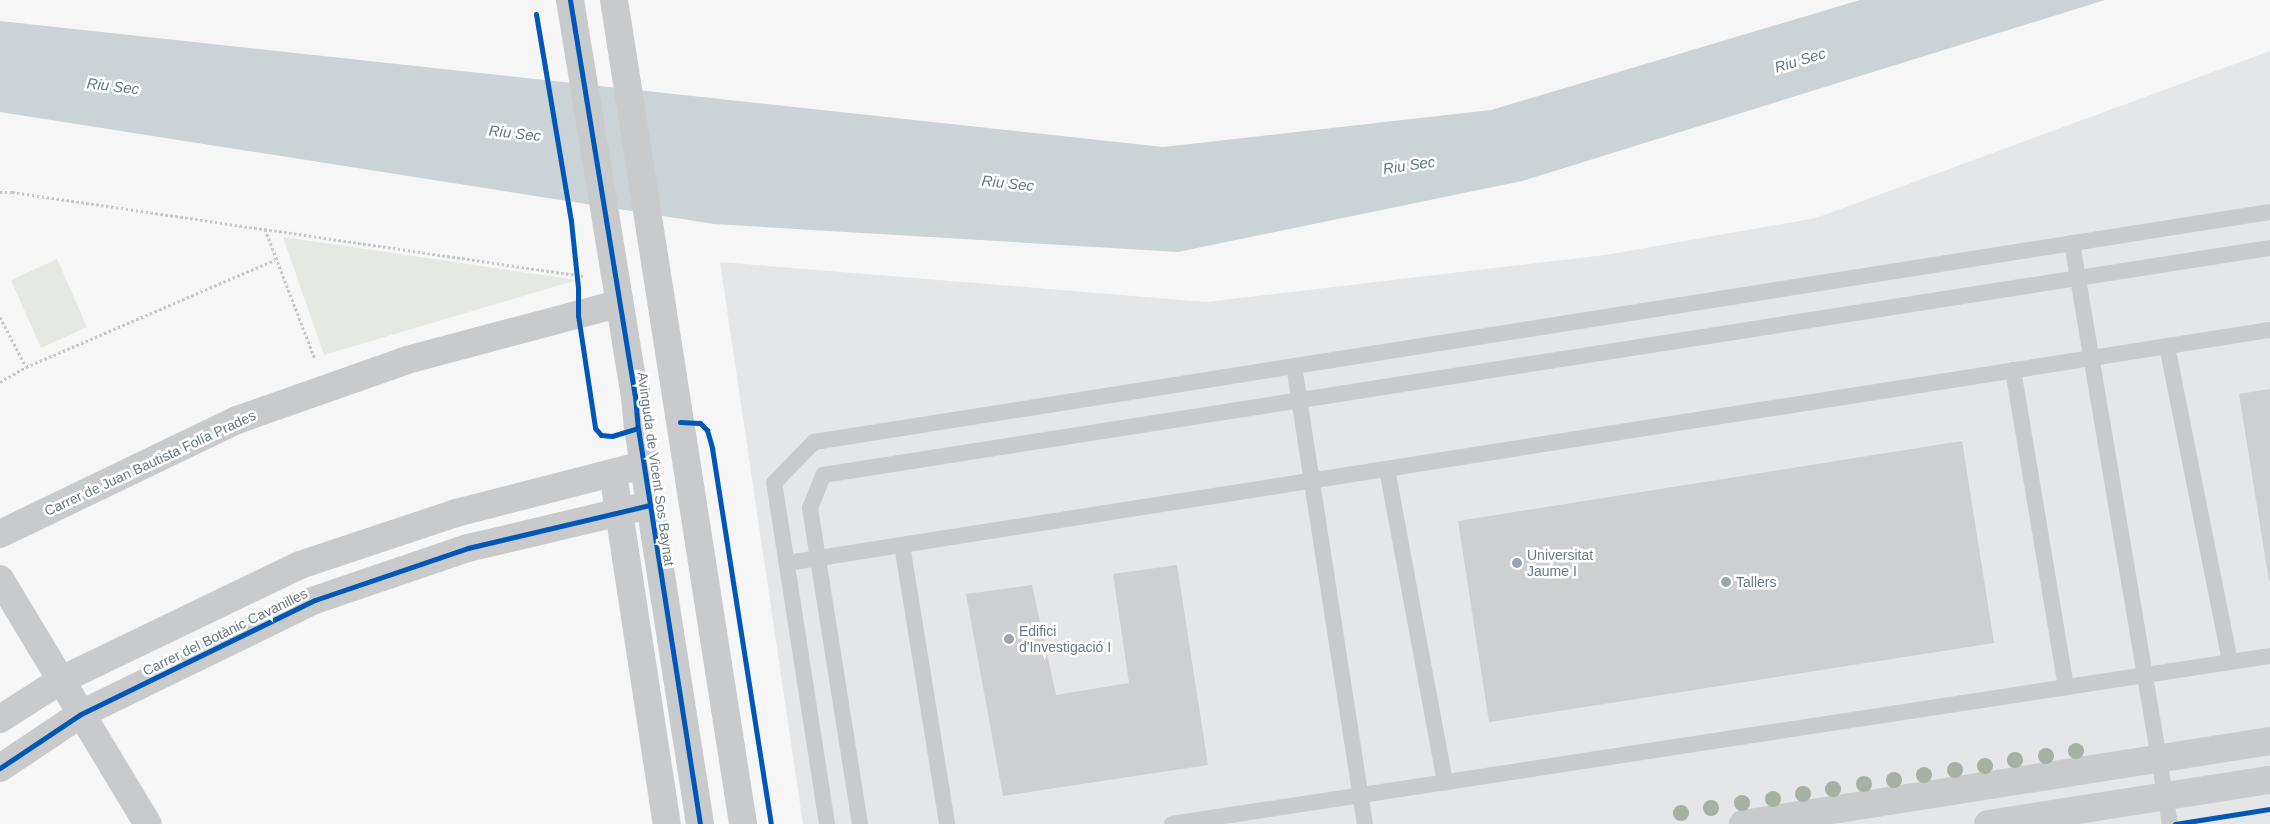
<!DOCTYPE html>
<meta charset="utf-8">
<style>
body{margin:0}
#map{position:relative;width:2270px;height:824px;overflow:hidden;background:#f6f6f6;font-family:Arial,sans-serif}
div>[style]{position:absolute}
.built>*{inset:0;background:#e5e6e7}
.green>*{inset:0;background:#e5e8e3}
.water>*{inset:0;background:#cbd3d6}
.building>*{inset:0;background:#cdcfd0}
.path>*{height:3px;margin-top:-1.5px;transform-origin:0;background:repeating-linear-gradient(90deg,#c6c8c9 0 2.5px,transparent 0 5px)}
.service>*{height:16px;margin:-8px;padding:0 8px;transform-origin:8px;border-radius:8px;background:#c9cacb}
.minor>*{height:28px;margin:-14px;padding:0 14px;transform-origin:14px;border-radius:14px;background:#c9cacb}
.tertiary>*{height:28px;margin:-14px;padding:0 14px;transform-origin:14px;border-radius:14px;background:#c9cacb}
.cycleway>*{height:5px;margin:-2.5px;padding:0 2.5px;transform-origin:2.5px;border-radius:2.5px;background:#0057b8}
.trees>*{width:16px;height:16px;margin:-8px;border-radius:50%;background:#a7b0a5}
.dots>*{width:14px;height:14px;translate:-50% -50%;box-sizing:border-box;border:2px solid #fff;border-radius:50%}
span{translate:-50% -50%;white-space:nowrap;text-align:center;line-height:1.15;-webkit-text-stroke:5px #fff;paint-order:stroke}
.street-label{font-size:14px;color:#687984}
.poi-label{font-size:14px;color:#687984}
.left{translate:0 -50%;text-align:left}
.water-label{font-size:15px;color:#64797f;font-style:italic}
</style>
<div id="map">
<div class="built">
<i style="clip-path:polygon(2270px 51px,2270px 824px,803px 824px,720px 262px,1206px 302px,1605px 255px,1816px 218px)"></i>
</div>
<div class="green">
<i style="clip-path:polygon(283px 237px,577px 280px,324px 355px)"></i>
<i style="clip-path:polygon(57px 259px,87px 327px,41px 348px,11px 280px)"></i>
</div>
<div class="water">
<i style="clip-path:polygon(1860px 0,2105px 0,1522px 181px,1178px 252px,714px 224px,0 112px,0 21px,1163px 147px,1491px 110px)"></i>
</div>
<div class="building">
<i style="clip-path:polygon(2270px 389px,2270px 581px,2269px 581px,2239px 394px)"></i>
<i style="clip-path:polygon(1962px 441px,1994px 643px,1489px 722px,1458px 521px)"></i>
<i style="clip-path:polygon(1177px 565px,1208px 765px,1003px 796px,966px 594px,1032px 585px,1056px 695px,1129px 683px,1113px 574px)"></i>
</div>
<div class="path">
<i style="left:0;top:192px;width:12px"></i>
<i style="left:12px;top:192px;width:577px;rotate:8.37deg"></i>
<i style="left:265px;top:229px;width:139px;rotate:69deg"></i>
<i style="left:0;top:317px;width:56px;rotate:62.5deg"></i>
<i style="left:0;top:382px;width:30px;rotate:-30deg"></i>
<i style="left:26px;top:367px;width:271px;rotate:-23.3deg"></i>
</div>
<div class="service">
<i style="left:2072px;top:243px;width:589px;rotate:80.43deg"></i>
<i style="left:2167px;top:346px;width:322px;rotate:78.7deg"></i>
<i style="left:1294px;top:366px;width:463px;rotate:81.2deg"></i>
<i style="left:2013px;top:370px;width:322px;rotate:80.5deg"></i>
<i style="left:1387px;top:469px;width:319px;rotate:79.5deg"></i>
<i style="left:902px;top:545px;width:283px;rotate:80.8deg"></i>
<i style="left:787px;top:563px;width:1501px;rotate:-8.93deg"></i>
<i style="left:827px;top:824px;width:345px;rotate:-98.8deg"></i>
<i style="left:774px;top:483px;width:57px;rotate:-45.7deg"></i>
<i style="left:814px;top:442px;width:1474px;rotate:-8.98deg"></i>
<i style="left:860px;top:824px;width:320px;rotate:-99deg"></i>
<i style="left:810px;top:508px;width:35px;rotate:-68deg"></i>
<i style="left:823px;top:475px;width:1465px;rotate:-8.92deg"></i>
<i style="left:1172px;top:824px;width:1111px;rotate:-8.7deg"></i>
</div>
<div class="minor">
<i style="left:613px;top:473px;width:355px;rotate:81.3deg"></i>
<i style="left:0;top:534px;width:263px;rotate:-25.7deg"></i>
<i style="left:237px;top:420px;width:180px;rotate:-19.4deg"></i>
<i style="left:407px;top:360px;width:218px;rotate:-14.9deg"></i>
<i style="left:0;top:579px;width:286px;rotate:58.9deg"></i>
<i style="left:0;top:719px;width:72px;rotate:-32.6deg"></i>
<i style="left:61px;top:680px;width:265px;rotate:-25.7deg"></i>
<i style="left:300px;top:565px;width:164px;rotate:-18.4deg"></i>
<i style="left:456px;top:513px;width:193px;rotate:-14.4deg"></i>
<i style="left:0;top:768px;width:97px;rotate:-33.7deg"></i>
<i style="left:81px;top:714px;width:260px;rotate:-26deg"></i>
<i style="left:315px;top:600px;width:162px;rotate:-18.8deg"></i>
<i style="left:468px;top:548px;width:187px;rotate:-13.3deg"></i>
<i style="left:1743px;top:824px;width:533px;rotate:-8.95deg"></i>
<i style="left:1988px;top:824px;width:285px;rotate:-8.9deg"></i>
</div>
<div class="tertiary">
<i style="left:570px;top:0;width:401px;rotate:80.7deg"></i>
<i style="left:635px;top:396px;width:32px;rotate:85deg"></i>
<i style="left:638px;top:428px;width:401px;rotate:81.1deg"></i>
<i style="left:614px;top:0;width:834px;rotate:81.1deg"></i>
</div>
<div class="cycleway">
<i style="left:570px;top:0;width:401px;rotate:80.7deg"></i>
<i style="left:635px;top:396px;width:32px;rotate:85deg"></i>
<i style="left:638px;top:428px;width:401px;rotate:81.1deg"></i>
<i style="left:536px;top:14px;width:210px;rotate:80.4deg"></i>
<i style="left:571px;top:221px;width:67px;rotate:84deg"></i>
<i style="left:578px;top:288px;width:27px;rotate:90deg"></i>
<i style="left:578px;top:315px;width:114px;rotate:81.4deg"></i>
<i style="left:595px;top:428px;width:9px;rotate:49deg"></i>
<i style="left:601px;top:435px;width:11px;rotate:5deg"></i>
<i style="left:612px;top:436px;width:27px;rotate:-17deg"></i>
<i style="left:680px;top:422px;width:20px;rotate:3deg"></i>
<i style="left:700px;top:423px;width:10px;rotate:45deg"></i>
<i style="left:707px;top:430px;width:19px;rotate:74deg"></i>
<i style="left:712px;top:448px;width:381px;rotate:81.1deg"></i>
<i style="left:0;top:768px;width:97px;rotate:-33.7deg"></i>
<i style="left:81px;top:714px;width:260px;rotate:-26deg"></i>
<i style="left:315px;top:600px;width:162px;rotate:-18.8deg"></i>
<i style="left:468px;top:548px;width:187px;rotate:-13.3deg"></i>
<i style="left:2175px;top:824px;width:96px;rotate:-9deg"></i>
</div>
<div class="trees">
<i style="left:2076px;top:751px"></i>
<i style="left:2046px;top:756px"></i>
<i style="left:2015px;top:760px"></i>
<i style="left:1985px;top:766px"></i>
<i style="left:1955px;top:770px"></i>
<i style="left:1924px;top:775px"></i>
<i style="left:1894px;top:780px"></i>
<i style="left:1864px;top:784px"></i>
<i style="left:1833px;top:789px"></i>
<i style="left:1803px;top:794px"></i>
<i style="left:1773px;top:799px"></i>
<i style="left:1742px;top:803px"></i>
<i style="left:1711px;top:808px"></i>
<i style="left:1681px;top:813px"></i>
</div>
<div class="dots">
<i style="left:1517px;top:563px;background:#9aa5ac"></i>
<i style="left:1726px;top:582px;background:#9aa5ac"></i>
<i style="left:1009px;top:639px;background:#9aa5ac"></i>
</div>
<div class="street-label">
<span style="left:150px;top:463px;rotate:-25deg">Carrer de Juan Bautista Folía Prades</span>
<span style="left:656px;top:469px;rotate:82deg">Avinguda de Vicent Sos Baynat</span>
<span style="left:225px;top:632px;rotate:-26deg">Carrer del Botànic Cavanilles</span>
</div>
<div class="poi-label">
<span class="left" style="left:1527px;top:563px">Universitat<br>Jaume I</span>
<span class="left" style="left:1736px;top:582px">Tallers</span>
<span class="left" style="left:1019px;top:639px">Edifici<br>d'Investigació I</span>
</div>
<div class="water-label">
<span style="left:1800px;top:60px;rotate:-17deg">Riu Sec</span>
<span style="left:113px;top:86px;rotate:7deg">Riu Sec</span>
<span style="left:515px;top:133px;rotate:6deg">Riu Sec</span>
<span style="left:1409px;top:165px;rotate:-8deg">Riu Sec</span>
<span style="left:1008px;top:183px;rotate:6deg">Riu Sec</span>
</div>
</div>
